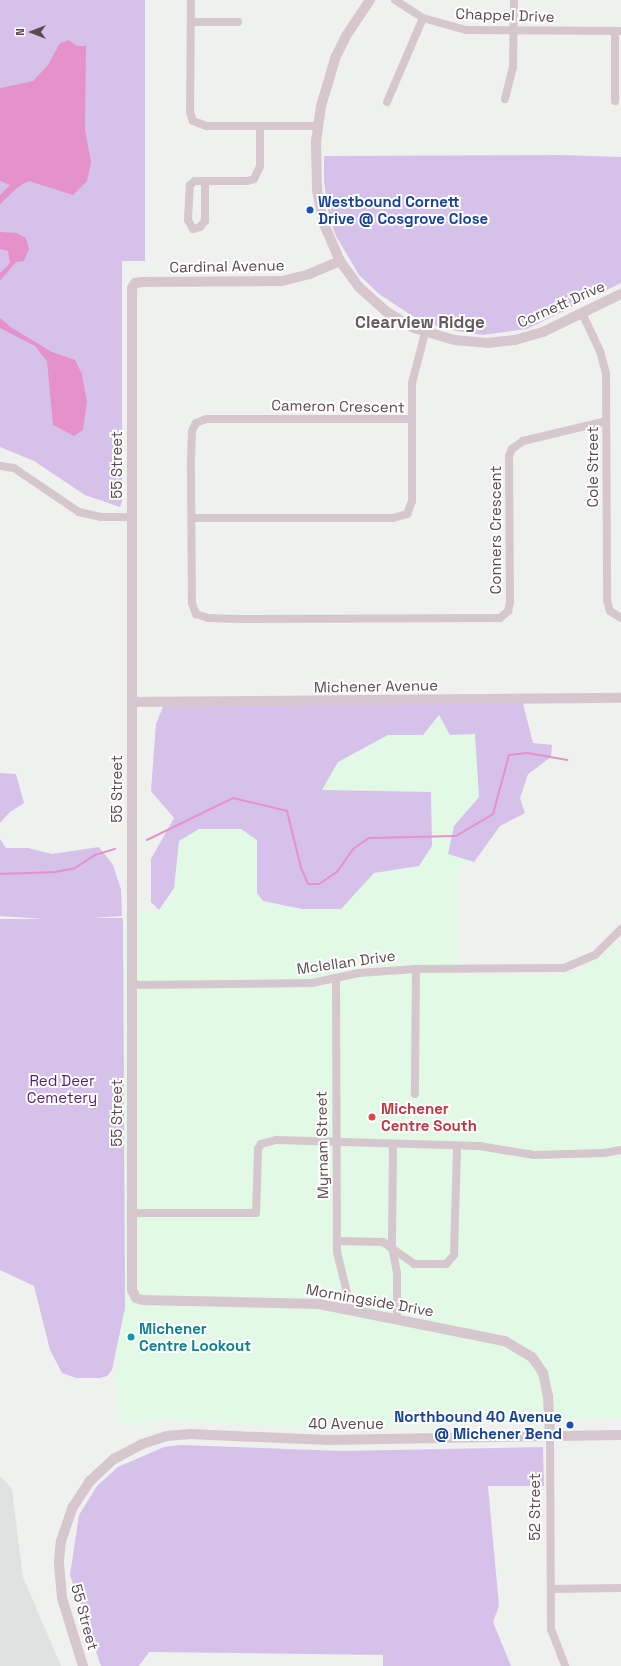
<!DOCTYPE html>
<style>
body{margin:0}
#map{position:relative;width:621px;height:1666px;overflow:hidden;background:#eff1ef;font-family:"Space Grotesk",sans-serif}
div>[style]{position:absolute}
.education>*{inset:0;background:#e0e2e1}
.medical>*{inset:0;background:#e2f9e6}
.green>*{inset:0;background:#d6c1eb}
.water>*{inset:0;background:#e592ca}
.stream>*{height:2px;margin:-1px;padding:0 1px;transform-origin:1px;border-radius:1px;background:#e592ca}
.minor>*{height:8px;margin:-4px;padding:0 4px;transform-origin:4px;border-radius:4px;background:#d5c7cd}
.tertiary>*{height:10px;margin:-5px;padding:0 5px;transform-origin:5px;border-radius:5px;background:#d5c7cd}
.dots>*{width:11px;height:11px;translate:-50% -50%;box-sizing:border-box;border:2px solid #fff;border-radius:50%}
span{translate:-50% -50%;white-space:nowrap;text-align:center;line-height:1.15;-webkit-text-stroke:4px #fff;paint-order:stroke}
.street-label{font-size:15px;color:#5b4950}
.transit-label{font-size:15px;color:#164399;font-weight:700}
.left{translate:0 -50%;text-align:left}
.right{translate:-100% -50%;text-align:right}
.park-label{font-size:15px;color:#551f77}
.health-label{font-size:15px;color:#be3a42;font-weight:700}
.culture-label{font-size:15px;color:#0d838f;font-weight:700}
.quarter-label{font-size:17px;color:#635c5f;font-weight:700}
.north{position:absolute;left:12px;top:12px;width:40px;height:40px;-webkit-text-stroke:3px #fff;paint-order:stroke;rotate:270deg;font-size:11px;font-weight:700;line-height:16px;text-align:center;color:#5b4950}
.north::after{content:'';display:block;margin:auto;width:14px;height:18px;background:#5b4950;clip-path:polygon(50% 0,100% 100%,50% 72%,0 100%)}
</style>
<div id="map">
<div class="education">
<i style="clip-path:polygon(0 1476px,12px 1489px,23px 1577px,61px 1666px,0 1666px)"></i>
</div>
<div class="medical">
<i style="clip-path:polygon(439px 715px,475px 734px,479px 797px,454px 826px,448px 854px,474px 862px,458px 867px,458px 975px,549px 976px,578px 971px,603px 956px,617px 941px,618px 955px,621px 955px,621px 1418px,302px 1428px,166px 1419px,119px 1425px,115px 1351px,125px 1308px,123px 918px,159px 910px,174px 888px,179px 841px,199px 829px,241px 829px,257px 840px,257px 893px,341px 909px,374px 873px,419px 866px,430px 792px,322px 790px,338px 762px,388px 735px,423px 735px)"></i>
</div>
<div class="green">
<i style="clip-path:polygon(0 0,145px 0,145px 261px,122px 261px,122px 502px,120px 507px,85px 495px,34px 461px,0 447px)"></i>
<i style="clip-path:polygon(560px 155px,621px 157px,621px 283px,527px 329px,483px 335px,445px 329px,414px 317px,379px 294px,359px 275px,336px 236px,329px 217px,324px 181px,324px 156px)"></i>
<i style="clip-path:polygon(522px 699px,533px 743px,552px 745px,551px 757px,528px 774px,520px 798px,525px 813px,500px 826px,474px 862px,448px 854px,454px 826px,479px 797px,475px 734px,450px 735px,439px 715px,423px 735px,388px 735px,338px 762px,322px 790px,431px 792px,432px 846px,419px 866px,374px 873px,341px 909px,302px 909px,263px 901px,257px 893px,257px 840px,241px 829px,199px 829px,179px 841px,174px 888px,159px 910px,151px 902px,151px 859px,174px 818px,151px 791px,156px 724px,165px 702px)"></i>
<i style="clip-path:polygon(0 773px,16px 774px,24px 803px,10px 812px,0 823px)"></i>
<i style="clip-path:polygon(0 839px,6px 848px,28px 848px,52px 854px,99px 847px,113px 865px,121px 889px,122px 916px,91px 918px,123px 918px,125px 1308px,112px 1370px,107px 1376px,100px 1378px,76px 1378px,62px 1373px,50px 1350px,34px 1286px,0 1270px,0 919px,44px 919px,0 916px)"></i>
<i style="clip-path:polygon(180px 1445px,342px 1451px,543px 1447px,544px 1486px,488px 1486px,499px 1606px,493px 1622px,511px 1666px,383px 1666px,383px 1655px,149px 1652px,139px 1666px,101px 1666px,70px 1575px,79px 1515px,97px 1486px,118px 1467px,164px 1447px)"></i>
</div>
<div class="water">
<i style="clip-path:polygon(69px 40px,77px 46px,86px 46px,85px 129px,91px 162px,87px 181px,73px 195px,29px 181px,18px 187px,0 204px,0 195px,10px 185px,0 181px,0 88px,33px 81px,48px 65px,60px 43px)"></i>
<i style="clip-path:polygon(0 232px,17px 233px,26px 238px,29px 249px,24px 261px,16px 262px,0 281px,0 273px,10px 263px,8px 251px,0 249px)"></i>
<i style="clip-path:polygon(0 318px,12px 328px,52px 352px,75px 360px,82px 374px,87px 402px,83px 430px,74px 436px,53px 425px,47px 361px,35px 346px,0 328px)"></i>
</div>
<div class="stream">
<i style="left:147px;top:840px;width:96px;rotate:-26deg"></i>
<i style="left:233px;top:798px;width:56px;rotate:13.5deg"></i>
<i style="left:287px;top:811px;width:59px;rotate:76.2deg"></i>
<i style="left:301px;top:868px;width:17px;rotate:66deg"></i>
<i style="left:308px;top:884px;width:11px"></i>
<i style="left:319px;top:884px;width:22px;rotate:-34deg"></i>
<i style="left:337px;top:872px;width:28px;rotate:-55deg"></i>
<i style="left:353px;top:849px;width:19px;rotate:-35deg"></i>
<i style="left:369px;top:838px;width:87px;rotate:-1.3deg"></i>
<i style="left:456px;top:836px;width:43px;rotate:-30.7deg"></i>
<i style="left:493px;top:814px;width:61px;rotate:-74.8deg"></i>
<i style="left:509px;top:755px;width:18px;rotate:-6deg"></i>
<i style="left:527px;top:753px;width:41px;rotate:9.9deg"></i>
<i style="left:0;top:874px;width:55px;rotate:-2.1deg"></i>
<i style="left:55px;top:872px;width:20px;rotate:-11deg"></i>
<i style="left:75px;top:868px;width:24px;rotate:-33deg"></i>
<i style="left:95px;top:855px;width:21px;rotate:-17deg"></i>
</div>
<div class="minor">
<i style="left:191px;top:0;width:112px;rotate:90.5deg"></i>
<i style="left:190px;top:112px;width:9px;rotate:72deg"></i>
<i style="left:193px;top:121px;width:15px;rotate:20deg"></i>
<i style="left:207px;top:126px;width:110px"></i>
<i style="left:395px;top:0;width:33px;rotate:33deg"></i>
<i style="left:423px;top:18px;width:45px;rotate:15.6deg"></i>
<i style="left:466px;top:30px;width:155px;rotate:0.4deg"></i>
<i style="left:191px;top:22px;width:47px"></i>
<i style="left:615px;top:31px;width:70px;rotate:90deg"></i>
<i style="left:505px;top:99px;width:33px;rotate:-76deg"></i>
<i style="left:513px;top:67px;width:67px;rotate:-89.1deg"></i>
<i style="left:387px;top:102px;width:91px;rotate:-66.8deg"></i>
<i style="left:205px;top:181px;width:40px;rotate:90deg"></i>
<i style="left:205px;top:221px;width:8px;rotate:130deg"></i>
<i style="left:200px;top:227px;width:7px;rotate:164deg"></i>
<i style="left:193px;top:229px;width:10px;rotate:-119deg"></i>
<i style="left:188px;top:220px;width:35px;rotate:-87deg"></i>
<i style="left:190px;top:185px;width:6px;rotate:-39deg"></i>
<i style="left:195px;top:181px;width:52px"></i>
<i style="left:247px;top:181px;width:7px;rotate:-16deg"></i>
<i style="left:254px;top:179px;width:14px;rotate:-65deg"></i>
<i style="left:260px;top:166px;width:40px;rotate:-90deg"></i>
<i style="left:582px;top:313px;width:42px;rotate:64.7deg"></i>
<i style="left:600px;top:351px;width:24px;rotate:75deg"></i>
<i style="left:606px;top:374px;width:226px;rotate:89.7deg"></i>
<i style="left:607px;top:600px;width:11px;rotate:75deg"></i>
<i style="left:610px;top:611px;width:13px;rotate:32deg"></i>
<i style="left:411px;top:419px;width:205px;rotate:180deg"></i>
<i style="left:206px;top:419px;width:11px;rotate:158deg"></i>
<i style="left:196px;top:423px;width:9px;rotate:117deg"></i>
<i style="left:192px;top:431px;width:38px;rotate:92deg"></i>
<i style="left:191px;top:469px;width:134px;rotate:89.6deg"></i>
<i style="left:192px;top:603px;width:12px;rotate:70deg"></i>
<i style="left:196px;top:614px;width:13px;rotate:18deg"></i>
<i style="left:208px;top:618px;width:30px;rotate:2deg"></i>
<i style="left:238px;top:619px;width:262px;rotate:-0.2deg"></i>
<i style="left:500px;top:618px;width:11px;rotate:-41deg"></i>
<i style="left:508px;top:611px;width:9px;rotate:-77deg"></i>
<i style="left:510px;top:602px;width:146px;rotate:-90.4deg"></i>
<i style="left:509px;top:456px;width:8px;rotate:-67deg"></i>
<i style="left:512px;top:449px;width:14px;rotate:-36deg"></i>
<i style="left:523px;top:441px;width:85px;rotate:-13.5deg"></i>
<i style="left:0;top:466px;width:14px;rotate:8deg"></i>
<i style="left:14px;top:468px;width:78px;rotate:34.1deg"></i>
<i style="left:79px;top:512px;width:22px;rotate:13deg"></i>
<i style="left:100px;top:517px;width:32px"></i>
<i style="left:192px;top:518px;width:201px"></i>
<i style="left:393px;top:518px;width:15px;rotate:-16deg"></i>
<i style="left:407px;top:514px;width:14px;rotate:-69deg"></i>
<i style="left:412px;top:501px;width:118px;rotate:-90deg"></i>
<i style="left:412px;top:383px;width:52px;rotate:-75.4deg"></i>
<i style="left:416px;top:969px;width:148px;rotate:-0.4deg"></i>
<i style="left:564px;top:968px;width:34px;rotate:-23deg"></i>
<i style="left:595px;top:955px;width:37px;rotate:-45deg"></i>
<i style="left:336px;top:979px;width:273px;rotate:89.8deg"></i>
<i style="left:337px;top:1252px;width:59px;rotate:76.2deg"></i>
<i style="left:132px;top:985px;width:180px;rotate:-0.6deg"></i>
<i style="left:312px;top:983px;width:48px;rotate:-12deg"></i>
<i style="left:359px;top:973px;width:57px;rotate:-4deg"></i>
<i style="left:416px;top:969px;width:125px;rotate:90.5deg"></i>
<i style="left:393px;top:1145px;width:102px;rotate:90.6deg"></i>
<i style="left:392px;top:1247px;width:26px;rotate:79deg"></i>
<i style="left:397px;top:1273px;width:46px;rotate:90deg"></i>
<i style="left:132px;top:1213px;width:124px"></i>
<i style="left:256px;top:1213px;width:64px;rotate:-88.2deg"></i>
<i style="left:258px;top:1149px;width:6px;rotate:-59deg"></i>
<i style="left:261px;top:1144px;width:16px;rotate:-15deg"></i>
<i style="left:276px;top:1140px;width:203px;rotate:1.7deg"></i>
<i style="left:479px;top:1146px;width:56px;rotate:9.3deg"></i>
<i style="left:534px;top:1155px;width:70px;rotate:-1.6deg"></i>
<i style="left:604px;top:1153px;width:17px;rotate:-10deg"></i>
<i style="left:337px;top:1241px;width:46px;rotate:1.2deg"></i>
<i style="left:383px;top:1242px;width:38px;rotate:35deg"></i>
<i style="left:414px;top:1264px;width:32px"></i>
<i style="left:446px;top:1264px;width:12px;rotate:-48deg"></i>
<i style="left:454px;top:1255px;width:109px;rotate:-88.4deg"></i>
<i style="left:550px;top:1435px;width:194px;rotate:89.7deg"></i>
<i style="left:551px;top:1629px;width:40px;rotate:69deg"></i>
<i style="left:551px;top:1589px;width:70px;rotate:-0.8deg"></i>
</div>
<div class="tertiary">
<i style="left:370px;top:0;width:43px;rotate:123.7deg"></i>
<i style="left:346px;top:36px;width:25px;rotate:116deg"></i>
<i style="left:335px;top:59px;width:49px;rotate:106.6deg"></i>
<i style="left:321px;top:106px;width:37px;rotate:98deg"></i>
<i style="left:316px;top:143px;width:47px;rotate:88.8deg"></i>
<i style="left:317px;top:190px;width:33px;rotate:79deg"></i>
<i style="left:323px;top:222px;width:43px;rotate:66.4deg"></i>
<i style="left:340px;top:261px;width:32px;rotate:54deg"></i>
<i style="left:359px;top:287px;width:38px;rotate:42deg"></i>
<i style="left:387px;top:312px;width:31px;rotate:31deg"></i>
<i style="left:414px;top:328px;width:42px;rotate:16.7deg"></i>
<i style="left:454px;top:340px;width:33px;rotate:5deg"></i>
<i style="left:487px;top:343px;width:28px;rotate:-6deg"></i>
<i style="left:515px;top:340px;width:29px;rotate:-16deg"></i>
<i style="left:543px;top:332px;width:87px;rotate:-26deg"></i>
<i style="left:340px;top:261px;width:33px;rotate:157deg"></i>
<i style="left:310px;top:274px;width:30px;rotate:166deg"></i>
<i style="left:281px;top:281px;width:139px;rotate:179.6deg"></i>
<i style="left:142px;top:282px;width:7px;rotate:172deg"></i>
<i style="left:135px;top:283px;width:6px;rotate:121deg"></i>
<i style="left:132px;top:288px;width:1002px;rotate:90deg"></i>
<i style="left:132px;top:1290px;width:9px;rotate:63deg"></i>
<i style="left:136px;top:1298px;width:6px;rotate:18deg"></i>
<i style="left:142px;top:1300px;width:177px;rotate:1.3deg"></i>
<i style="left:319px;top:1304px;width:190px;rotate:11.3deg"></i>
<i style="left:505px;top:1341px;width:31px;rotate:31deg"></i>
<i style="left:532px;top:1357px;width:19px;rotate:55deg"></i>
<i style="left:543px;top:1373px;width:24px;rotate:78deg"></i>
<i style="left:548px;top:1396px;width:39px;rotate:87deg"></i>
<i style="left:132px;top:702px;width:489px;rotate:-0.5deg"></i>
<i style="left:83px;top:1666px;width:71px;rotate:-107.2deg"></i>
<i style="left:62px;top:1598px;width:36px;rotate:-95deg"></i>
<i style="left:59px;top:1562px;width:21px;rotate:-85deg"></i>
<i style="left:61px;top:1541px;width:36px;rotate:-71deg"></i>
<i style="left:73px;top:1507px;width:31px;rotate:-57deg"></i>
<i style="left:90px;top:1481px;width:33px;rotate:-43deg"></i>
<i style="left:114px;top:1459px;width:32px;rotate:-28deg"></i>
<i style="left:142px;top:1444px;width:26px;rotate:-18deg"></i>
<i style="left:167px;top:1436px;width:23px;rotate:-5deg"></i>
<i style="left:190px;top:1434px;width:138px;rotate:2.5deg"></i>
<i style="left:328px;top:1440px;width:293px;rotate:-1deg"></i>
</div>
<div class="dots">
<i style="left:310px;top:210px;background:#1a4fb4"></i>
<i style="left:372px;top:1117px;background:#e0444e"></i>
<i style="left:131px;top:1337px;background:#0f9aa8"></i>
<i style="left:570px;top:1425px;background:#1a4fb4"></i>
</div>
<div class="street-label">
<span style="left:505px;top:15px;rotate:2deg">Chappel Drive</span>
<span style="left:227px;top:266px;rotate:-1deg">Cardinal Avenue</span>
<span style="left:561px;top:304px;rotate:-24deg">Cornett Drive</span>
<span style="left:338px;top:406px;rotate:1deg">Cameron Crescent</span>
<span style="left:117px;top:465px;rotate:-90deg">55 Street</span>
<span style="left:593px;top:467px;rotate:-90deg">Cole Street</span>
<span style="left:496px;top:530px;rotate:-90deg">Conners Crescent</span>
<span style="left:376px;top:686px;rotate:-1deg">Michener Avenue</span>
<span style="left:117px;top:789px;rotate:-90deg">55 Street</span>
<span style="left:346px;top:962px;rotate:-8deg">Mclellan Drive</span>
<span style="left:117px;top:1113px;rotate:-90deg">55 Street</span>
<span style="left:322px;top:1145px;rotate:-91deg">Myrnam Street</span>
<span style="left:370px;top:1300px;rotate:10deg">Morningside Drive</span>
<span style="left:346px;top:1424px">40 Avenue</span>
<span style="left:535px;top:1507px;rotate:-90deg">52 Street</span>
<span style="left:85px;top:1617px;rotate:75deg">55 Street</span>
</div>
<div class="transit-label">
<span class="left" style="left:318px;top:210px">Westbound Cornett<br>Drive @ Cosgrove Close</span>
<span class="right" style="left:562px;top:1425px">Northbound 40 Avenue<br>@ Michener Bend</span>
</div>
<div class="park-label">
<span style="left:62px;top:1089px">Red Deer<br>Cemetery</span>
</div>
<div class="health-label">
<span class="left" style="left:381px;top:1117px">Michener<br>Centre South</span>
</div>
<div class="culture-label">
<span class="left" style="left:139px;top:1337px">Michener<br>Centre Lookout</span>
</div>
<div class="quarter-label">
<span style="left:420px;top:323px">Clearview Ridge</span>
</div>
<div class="north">N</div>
</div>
